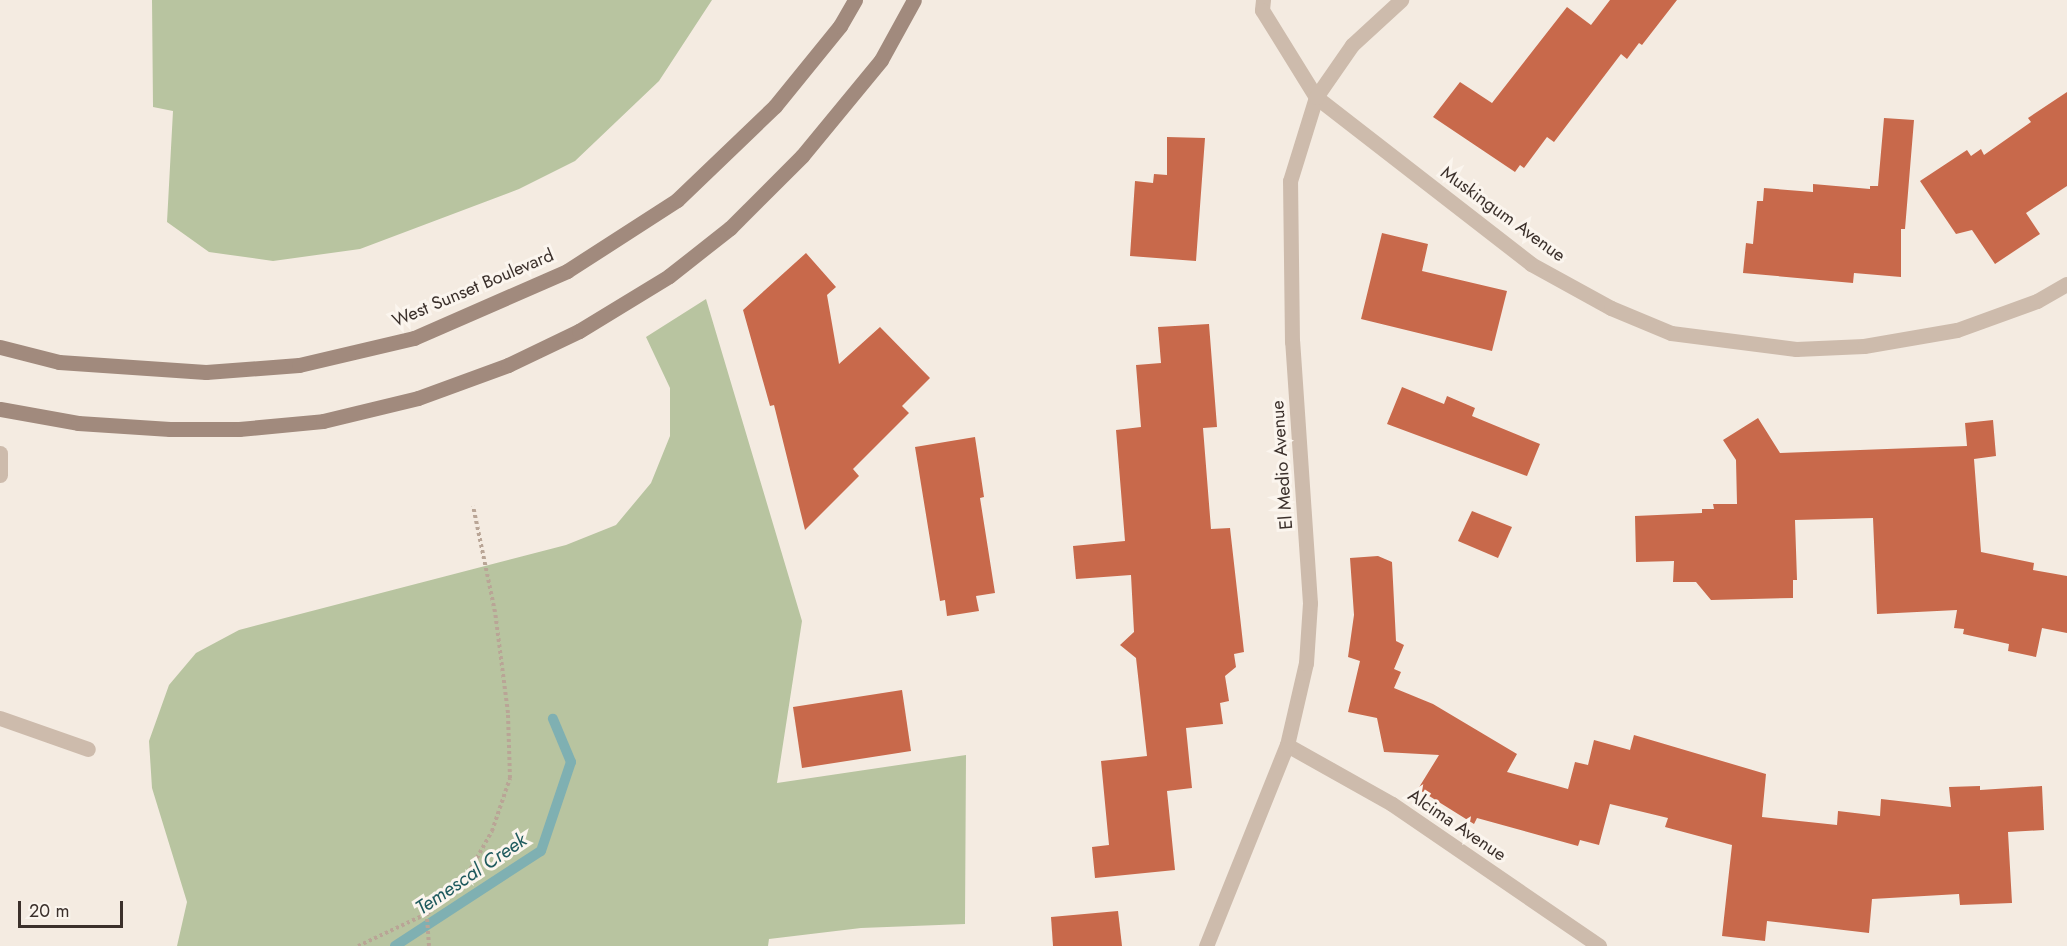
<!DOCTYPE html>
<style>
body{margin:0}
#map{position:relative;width:2067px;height:946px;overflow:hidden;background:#f4ebe1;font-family:Jost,sans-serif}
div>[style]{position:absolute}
.green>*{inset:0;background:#b8c4a0}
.stream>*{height:10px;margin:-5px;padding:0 5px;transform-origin:5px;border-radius:5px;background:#7fb0b2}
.building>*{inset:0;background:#c8694b}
.path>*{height:4px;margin-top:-2px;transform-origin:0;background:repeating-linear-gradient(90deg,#b9a596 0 3px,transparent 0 6px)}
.lane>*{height:15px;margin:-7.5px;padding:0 7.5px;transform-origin:7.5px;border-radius:7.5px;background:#cdbbac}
.street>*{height:15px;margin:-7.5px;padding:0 7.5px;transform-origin:7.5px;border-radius:7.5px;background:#cdbbac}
.secondary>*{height:15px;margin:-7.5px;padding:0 7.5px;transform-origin:7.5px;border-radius:7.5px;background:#a18a7d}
span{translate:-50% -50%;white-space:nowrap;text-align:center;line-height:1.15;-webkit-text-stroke:6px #fbf5ee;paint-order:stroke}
.street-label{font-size:18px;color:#3b302b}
.water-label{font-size:20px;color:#1f5a5e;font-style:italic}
.scale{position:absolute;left:18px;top:901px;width:105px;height:27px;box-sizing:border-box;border:3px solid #3b302b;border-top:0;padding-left:8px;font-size:18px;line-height:21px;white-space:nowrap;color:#3b302b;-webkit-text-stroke:4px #fbf5ee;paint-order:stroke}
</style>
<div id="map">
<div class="green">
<i style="clip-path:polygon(152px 0,712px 0,659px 81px,575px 161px,519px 189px,360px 249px,273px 261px,209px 252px,167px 222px,173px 111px,153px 107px)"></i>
<i style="clip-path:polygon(706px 299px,802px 621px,777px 783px,966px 755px,965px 924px,861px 928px,769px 939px,768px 946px,177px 946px,187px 902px,152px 788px,149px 741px,169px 685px,196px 653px,239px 630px,566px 545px,616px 525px,651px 483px,670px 436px,670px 388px,646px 337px)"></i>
</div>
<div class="stream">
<i style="left:395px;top:946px;width:174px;rotate:-33.1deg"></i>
<i style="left:541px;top:851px;width:94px;rotate:-71.4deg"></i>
<i style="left:571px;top:762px;width:47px;rotate:-112.7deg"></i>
</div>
<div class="building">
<i style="clip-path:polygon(1610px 0,1677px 0,1642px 45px,1639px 43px,1627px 59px,1621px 54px,1554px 142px,1547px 137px,1524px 168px,1520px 165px,1515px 172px,1433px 117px,1460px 82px,1492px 103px,1567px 7px,1591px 25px)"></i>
<i style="clip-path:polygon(2067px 92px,2067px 186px,2026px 213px,2040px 234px,1995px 264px,1972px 230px,1956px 234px,1920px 181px,1967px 150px,1971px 156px,1981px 149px,1984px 155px,2031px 122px,2028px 118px)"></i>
<i style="clip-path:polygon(1884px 118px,1914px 120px,1905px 229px,1901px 229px,1901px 277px,1854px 273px,1853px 283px,1743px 273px,1746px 243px,1753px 244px,1757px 201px,1763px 201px,1764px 188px,1813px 192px,1813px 184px,1870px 189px,1870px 186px,1878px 186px)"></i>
<i style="clip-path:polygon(1167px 137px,1205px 138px,1196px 261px,1130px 256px,1135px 181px,1153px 183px,1154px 174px,1167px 175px)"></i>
<i style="clip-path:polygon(1382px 233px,1428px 244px,1422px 271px,1507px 291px,1492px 351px,1361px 319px)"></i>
<i style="clip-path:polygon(806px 253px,836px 287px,827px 295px,839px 364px,880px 327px,930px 378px,902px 406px,909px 413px,853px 469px,859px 476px,805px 530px,774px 405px,770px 406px,743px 310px)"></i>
<i style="clip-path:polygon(1209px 324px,1217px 427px,1203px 428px,1211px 529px,1230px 528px,1244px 652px,1234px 654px,1236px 667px,1225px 676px,1229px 701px,1220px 703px,1223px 724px,1186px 728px,1192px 788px,1167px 791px,1175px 870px,1095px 878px,1092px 847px,1109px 845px,1101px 761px,1147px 756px,1136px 658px,1120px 645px,1134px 632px,1131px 575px,1076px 579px,1073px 546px,1125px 541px,1116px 430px,1141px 427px,1136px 365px,1161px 363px,1158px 327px)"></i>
<i style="clip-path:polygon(1402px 387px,1444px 404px,1447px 396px,1475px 408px,1472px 416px,1540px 444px,1527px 476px,1387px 424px)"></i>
<i style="clip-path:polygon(1758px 418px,1780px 453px,1967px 446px,1965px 423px,1993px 420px,1996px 456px,1974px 459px,1981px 552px,2034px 563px,2033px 570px,2067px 576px,2067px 633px,2042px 628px,2036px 657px,2008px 651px,2009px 644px,1963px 634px,1964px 629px,1954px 628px,1957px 610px,1877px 614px,1873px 518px,1795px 520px,1797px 580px,1793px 580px,1793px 598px,1711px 600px,1696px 582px,1673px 582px,1674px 561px,1636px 562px,1635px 516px,1702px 513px,1702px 509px,1714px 509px,1713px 504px,1737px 504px,1736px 460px,1723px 440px)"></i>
<i style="clip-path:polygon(975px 437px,984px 497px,980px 498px,995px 593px,976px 596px,979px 611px,947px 616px,945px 600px,940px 601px,915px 447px)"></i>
<i style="clip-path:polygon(1472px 511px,1512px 527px,1498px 558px,1458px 541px)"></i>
<i style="clip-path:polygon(1378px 556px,1392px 562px,1396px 641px,1404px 645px,1394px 669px,1401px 672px,1394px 688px,1433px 704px,1517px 754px,1507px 772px,1568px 789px,1575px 762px,1588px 765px,1594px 740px,1630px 750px,1634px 735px,1766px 774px,1762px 817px,1837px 825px,1838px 811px,1880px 816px,1881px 799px,1951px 807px,1949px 787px,1980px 786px,1980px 790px,2042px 786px,2044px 830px,2008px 832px,2012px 903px,1960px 905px,1959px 894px,1872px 899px,1869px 933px,1767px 921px,1765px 941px,1722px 936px,1732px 845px,1665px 827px,1668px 818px,1610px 804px,1599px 845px,1580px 840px,1578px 846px,1477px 818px,1474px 824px,1418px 789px,1439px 755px,1384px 752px,1377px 718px,1348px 712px,1360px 661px,1348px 657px,1354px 615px,1350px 558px)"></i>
<i style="clip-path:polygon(902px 690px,911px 751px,802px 768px,793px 707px)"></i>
<i style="clip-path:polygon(1118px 911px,1122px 946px,1053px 946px,1051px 917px)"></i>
</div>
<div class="path">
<i style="left:358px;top:946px;width:75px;rotate:-25.2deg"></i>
<i style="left:429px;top:946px;width:32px;rotate:-94deg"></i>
<i style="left:427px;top:914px;width:52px;rotate:-42.6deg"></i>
<i style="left:465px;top:879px;width:55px;rotate:-60.6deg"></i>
<i style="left:492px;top:831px;width:56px;rotate:-71.2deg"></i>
<i style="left:510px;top:778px;width:65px;rotate:-91.8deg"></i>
<i style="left:508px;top:713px;width:102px;rotate:-97.3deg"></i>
<i style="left:495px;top:612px;width:108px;rotate:-101.7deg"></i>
</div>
<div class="lane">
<i style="left:1263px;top:0;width:10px;rotate:96deg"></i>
<i style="left:1262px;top:10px;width:102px;rotate:58.2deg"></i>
<i style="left:0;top:718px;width:93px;rotate:19.4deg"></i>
</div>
<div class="street">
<i style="left:1316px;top:97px;width:272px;rotate:37.8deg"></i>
<i style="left:1531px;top:264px;width:91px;rotate:28.8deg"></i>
<i style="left:1611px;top:308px;width:65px;rotate:22.6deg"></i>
<i style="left:1671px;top:333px;width:126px;rotate:7.3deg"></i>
<i style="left:1796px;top:349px;width:68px;rotate:-2.5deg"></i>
<i style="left:1864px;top:346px;width:94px;rotate:-9.8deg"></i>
<i style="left:1957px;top:330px;width:85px;rotate:-19.9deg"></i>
<i style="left:2037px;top:301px;width:34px;rotate:-30deg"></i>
<i style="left:0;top:453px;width:22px;rotate:90deg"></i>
<i style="left:1287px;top:745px;width:120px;rotate:29.3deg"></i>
<i style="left:1392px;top:804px;width:251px;rotate:34.4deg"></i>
<i style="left:1206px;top:946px;width:217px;rotate:-68.1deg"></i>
<i style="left:1287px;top:745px;width:84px;rotate:-77deg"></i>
<i style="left:1306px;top:663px;width:60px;rotate:-86.2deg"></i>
<i style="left:1310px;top:603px;width:262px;rotate:-93.9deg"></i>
<i style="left:1292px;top:342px;width:161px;rotate:-90.7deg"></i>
<i style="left:1290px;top:181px;width:88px;rotate:-72.8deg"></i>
<i style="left:1316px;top:97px;width:63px;rotate:-55.3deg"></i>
<i style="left:1352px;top:45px;width:67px;rotate:-42.6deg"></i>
</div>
<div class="secondary">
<i style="left:0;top:347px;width:61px;rotate:14.3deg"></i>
<i style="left:59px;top:362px;width:147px;rotate:3.9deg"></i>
<i style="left:206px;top:372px;width:93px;rotate:-4.3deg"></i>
<i style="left:299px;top:365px;width:118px;rotate:-13.2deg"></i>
<i style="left:414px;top:338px;width:167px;rotate:-23.6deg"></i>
<i style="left:567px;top:271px;width:131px;rotate:-32.8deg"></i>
<i style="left:677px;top:200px;width:136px;rotate:-43.8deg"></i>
<i style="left:775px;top:106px;width:103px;rotate:-50.9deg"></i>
<i style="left:840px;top:26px;width:30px;rotate:-60deg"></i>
<i style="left:0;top:409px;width:79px;rotate:10.2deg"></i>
<i style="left:78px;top:423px;width:92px;rotate:3.7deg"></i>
<i style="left:170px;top:429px;width:69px"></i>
<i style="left:239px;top:429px;width:84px;rotate:-5.4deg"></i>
<i style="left:323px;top:421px;width:98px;rotate:-13.6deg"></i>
<i style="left:418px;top:398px;width:96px;rotate:-20.1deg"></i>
<i style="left:508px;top:365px;width:79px;rotate:-25.6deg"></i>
<i style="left:579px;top:331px;width:105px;rotate:-31.4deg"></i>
<i style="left:669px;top:276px;width:78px;rotate:-38.2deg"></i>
<i style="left:730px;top:228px;width:102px;rotate:-45deg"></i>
<i style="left:802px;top:156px;width:124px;rotate:-50.5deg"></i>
<i style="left:881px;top:60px;width:68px;rotate:-61.2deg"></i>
</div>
<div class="street-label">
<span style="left:1503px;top:214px;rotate:36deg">Muskingum Avenue</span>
<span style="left:473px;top:288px;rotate:-23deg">West Sunset Boulevard</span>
<span style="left:1282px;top:465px;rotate:-94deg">El Medio Avenue</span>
<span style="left:1457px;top:825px;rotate:34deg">Alcima Avenue</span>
</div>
<div class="water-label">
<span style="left:471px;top:874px;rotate:-34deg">Temescal Creek</span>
</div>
<div class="scale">20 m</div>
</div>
